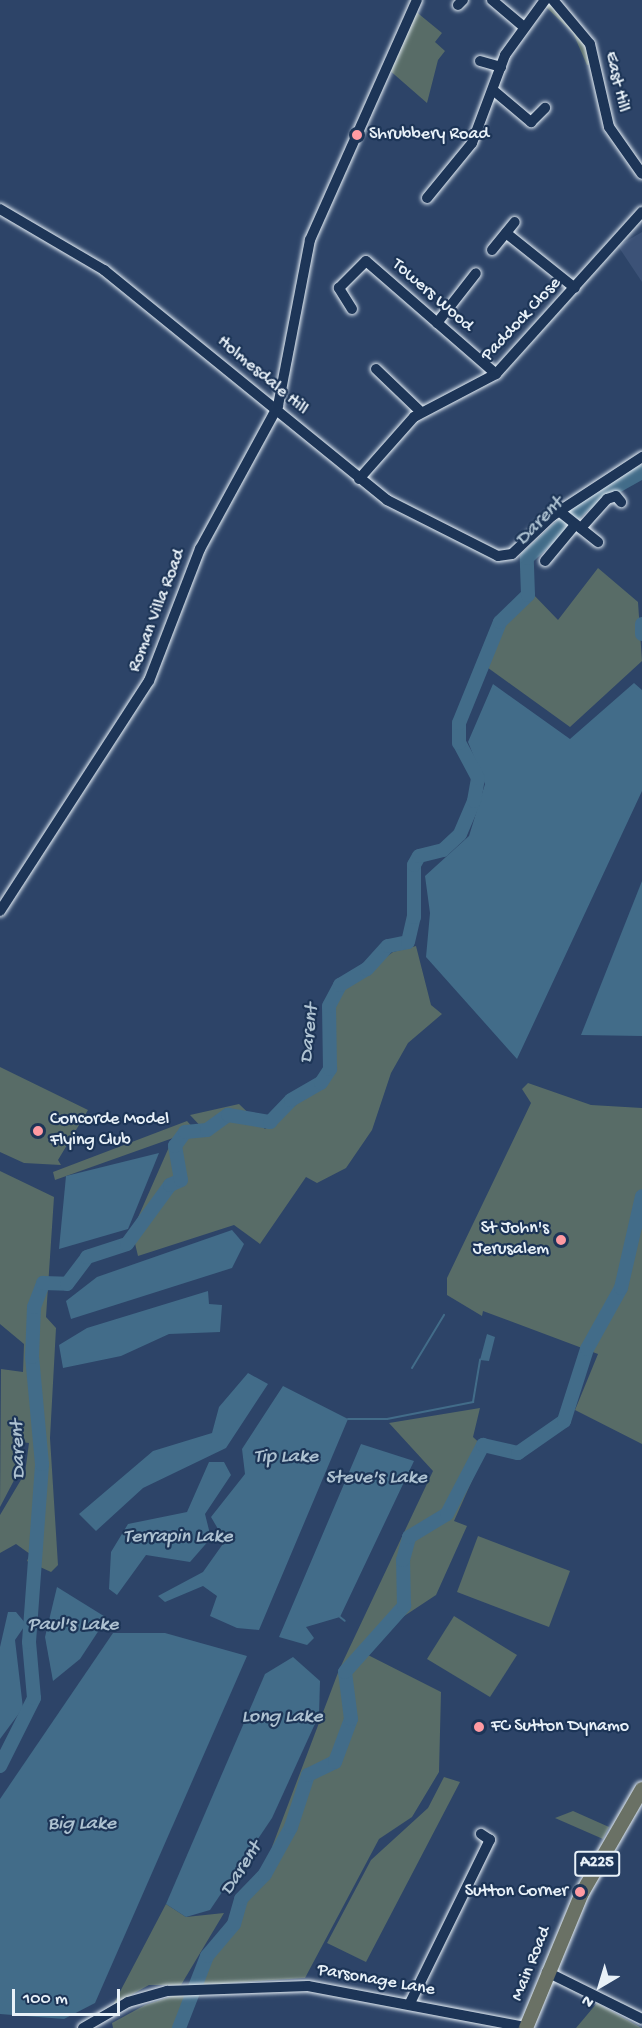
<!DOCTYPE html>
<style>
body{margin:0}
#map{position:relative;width:642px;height:2028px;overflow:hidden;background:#2d4468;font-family:"Gochi Hand",sans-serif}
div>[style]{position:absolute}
.built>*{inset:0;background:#3c5277}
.green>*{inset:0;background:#586c67}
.water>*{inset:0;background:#426c89}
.stream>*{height:2px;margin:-1px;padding:0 1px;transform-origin:1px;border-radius:1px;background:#426c89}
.river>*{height:14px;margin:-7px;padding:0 7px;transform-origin:7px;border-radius:7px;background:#426c89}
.roads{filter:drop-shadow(0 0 2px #e8f1f8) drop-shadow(0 0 2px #e8f1f8)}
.minor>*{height:10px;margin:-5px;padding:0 5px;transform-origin:5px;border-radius:5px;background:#1d3557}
.major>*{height:14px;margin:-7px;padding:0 7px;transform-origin:7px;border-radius:7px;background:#6a7165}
.dots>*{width:16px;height:16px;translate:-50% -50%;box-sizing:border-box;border:3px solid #1d3557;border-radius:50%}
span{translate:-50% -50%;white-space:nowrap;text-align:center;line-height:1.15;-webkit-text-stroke:4.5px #1d3557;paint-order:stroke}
.shield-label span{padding:2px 4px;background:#1d3557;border:2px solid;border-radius:4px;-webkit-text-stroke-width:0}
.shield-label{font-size:16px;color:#e8f1f8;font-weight:700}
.street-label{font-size:18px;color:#e8f1f8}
.poi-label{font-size:18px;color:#e8f1f8}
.left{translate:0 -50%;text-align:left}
.right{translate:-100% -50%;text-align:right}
.water-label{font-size:20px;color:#aec2d1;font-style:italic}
.north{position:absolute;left:570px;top:1956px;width:60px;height:60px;-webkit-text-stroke:4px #1d3557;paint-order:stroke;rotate:218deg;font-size:16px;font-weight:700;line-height:24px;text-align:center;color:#e8f1f8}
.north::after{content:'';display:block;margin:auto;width:21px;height:27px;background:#e8f1f8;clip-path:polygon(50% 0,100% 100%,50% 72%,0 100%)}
.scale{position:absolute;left:12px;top:1989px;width:108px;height:27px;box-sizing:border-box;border:3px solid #e8f1f8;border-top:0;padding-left:8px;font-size:18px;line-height:21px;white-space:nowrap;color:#e8f1f8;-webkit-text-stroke:4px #1d3557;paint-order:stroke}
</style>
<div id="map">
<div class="built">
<i style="clip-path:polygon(642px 232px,642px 282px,618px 246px)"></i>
</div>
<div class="green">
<i style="clip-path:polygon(549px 3px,580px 32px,593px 64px,587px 65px,573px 33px,545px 6px)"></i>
<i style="clip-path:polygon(414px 10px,442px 33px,435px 42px,445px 51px,438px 60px,427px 103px,388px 69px)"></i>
<i style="clip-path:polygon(598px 568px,638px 602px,642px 661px,570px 727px,484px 665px,502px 624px,531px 592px,558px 620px)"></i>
<i style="clip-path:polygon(416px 946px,431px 1005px,442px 1014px,408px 1043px,391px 1073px,372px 1130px,346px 1168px,317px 1183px,306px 1177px,260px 1244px,234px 1225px,138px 1256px,132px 1231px,173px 1138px,55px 1180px,53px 1172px,187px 1121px,198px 1133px,206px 1132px,190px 1115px,239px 1104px,265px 1129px,324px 1083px,334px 1060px,333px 1005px,346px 987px,393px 952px)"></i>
<i style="clip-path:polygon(0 1067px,88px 1110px,58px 1160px,61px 1165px,24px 1163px,0 1152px)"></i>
<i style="clip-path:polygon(528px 1083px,591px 1105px,642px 1108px,642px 1444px,575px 1410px,598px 1354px,483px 1311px,482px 1316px,447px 1295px,447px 1278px,531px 1103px,522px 1089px)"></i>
<i style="clip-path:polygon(0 1171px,54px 1197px,46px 1317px,56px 1328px,50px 1438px,58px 1565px,51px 1572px,27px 1561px,30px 1554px,16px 1544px,0 1553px,0 1515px,25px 1473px,29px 1443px,21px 1442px,21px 1467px,0 1507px,1px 1369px,23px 1372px,24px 1344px,0 1324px)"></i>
<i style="clip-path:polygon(480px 1408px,473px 1437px,486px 1449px,454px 1521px,467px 1526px,436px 1595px,380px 1632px,366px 1654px,441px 1692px,439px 1772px,412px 1817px,379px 1839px,305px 1978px,198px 1985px,211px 1954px,236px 1924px,244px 1901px,266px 1876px,285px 1838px,272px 1847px,339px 1670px,433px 1471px,389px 1423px)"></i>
<i style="clip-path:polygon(478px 1536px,570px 1571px,549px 1627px,457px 1592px)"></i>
<i style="clip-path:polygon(454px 1616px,517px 1655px,490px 1697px,427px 1659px)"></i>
<i style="clip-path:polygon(444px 1777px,460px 1782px,366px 1962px,327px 1943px,371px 1860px,428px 1808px)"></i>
<i style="clip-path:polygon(573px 1811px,609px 1827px,603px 1839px,555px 1818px)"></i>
<i style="clip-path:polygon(166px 1904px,186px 1917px,224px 1913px,181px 1985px,149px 1985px,113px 2005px)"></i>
<i style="clip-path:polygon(179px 1994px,188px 1994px,175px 2028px,113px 2028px,112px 2023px,145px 2005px)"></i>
<i style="clip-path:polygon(597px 2003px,640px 2027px,642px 2028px,576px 2028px)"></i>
</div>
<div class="water">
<i style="clip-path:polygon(634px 683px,642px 690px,642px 791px,517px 1059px,426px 957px,430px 913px,425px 876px,469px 836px,485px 784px,468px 742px,493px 684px,570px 739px)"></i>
<i style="clip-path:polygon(642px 881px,642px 1036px,581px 1035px)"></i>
<i style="clip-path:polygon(159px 1153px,128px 1229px,59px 1249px,66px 1176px)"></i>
<i style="clip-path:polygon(232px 1230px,244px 1244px,232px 1268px,71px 1319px,66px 1301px,97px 1277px)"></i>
<i style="clip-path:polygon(208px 1291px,209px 1304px,222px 1305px,220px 1332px,169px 1334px,121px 1356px,63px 1368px,59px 1345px,87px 1328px)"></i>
<i style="clip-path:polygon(487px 1334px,495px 1337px,489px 1361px,480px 1360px)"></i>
<i style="clip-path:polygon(248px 1373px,268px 1384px,226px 1448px,143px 1488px,96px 1531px,79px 1514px,153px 1451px,212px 1433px,219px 1407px)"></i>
<i style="clip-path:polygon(283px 1386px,348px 1419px,259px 1630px,237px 1628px,210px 1616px,217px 1596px,203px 1586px,165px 1602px,158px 1596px,203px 1572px,225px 1541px,211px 1517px,245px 1474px,242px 1449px)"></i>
<i style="clip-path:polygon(361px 1444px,414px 1461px,340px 1617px,306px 1627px,314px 1638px,307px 1645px,279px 1637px)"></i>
<i style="clip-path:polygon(209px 1462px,224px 1462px,231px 1475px,205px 1514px,211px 1538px,190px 1562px,146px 1555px,117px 1595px,109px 1589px,111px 1552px,128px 1524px,187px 1512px)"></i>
<i style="clip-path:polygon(57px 1587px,107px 1618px,80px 1659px,53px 1681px,45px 1637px)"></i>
<i style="clip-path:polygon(8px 1612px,16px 1612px,26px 1624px,15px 1640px,23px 1708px,0 1739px,0 1647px)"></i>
<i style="clip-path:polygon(113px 1633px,165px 1633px,247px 1656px,95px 2003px,64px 2019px,0 2014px,0 1799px)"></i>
<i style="clip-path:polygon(293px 1657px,320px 1681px,319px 1715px,272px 1818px,210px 1910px,186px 1917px,166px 1904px,265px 1674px)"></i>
</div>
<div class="stream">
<i style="left:412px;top:1368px;width:62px;rotate:-58.9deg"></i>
<i style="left:348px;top:1419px;width:39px"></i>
<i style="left:387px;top:1419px;width:88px;rotate:-11.2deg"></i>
<i style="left:473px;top:1402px;width:43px;rotate:-80.5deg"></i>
<i style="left:340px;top:1617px;width:6px;rotate:39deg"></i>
</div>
<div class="river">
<i style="left:642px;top:624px;width:10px;rotate:90deg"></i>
<i style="left:0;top:1766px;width:76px;rotate:-63.4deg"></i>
<i style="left:34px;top:1698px;width:56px;rotate:-95.1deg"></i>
<i style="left:29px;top:1642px;width:178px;rotate:-85.8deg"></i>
<i style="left:42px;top:1464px;width:107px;rotate:-95.3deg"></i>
<i style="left:32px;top:1357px;width:50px;rotate:-87.7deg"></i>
<i style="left:34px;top:1307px;width:26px;rotate:-69deg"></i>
<i style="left:43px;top:1283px;width:24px;rotate:2deg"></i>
<i style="left:67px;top:1284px;width:34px;rotate:-53deg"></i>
<i style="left:87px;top:1257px;width:42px;rotate:-18deg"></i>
<i style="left:127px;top:1244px;width:73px;rotate:-53.9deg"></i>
<i style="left:170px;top:1185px;width:12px;rotate:-24deg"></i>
<i style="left:181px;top:1180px;width:35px;rotate:-100deg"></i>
<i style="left:175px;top:1146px;width:17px;rotate:-54deg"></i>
<i style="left:185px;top:1132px;width:22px;rotate:-5deg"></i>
<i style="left:207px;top:1130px;width:26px;rotate:-36deg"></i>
<i style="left:228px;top:1115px;width:43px;rotate:9.5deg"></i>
<i style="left:270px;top:1122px;width:30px;rotate:-46deg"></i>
<i style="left:291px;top:1100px;width:34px;rotate:-30deg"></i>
<i style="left:321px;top:1083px;width:17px;rotate:-57deg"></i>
<i style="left:330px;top:1069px;width:63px;rotate:-90.9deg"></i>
<i style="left:329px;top:1006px;width:24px;rotate:-62deg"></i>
<i style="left:340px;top:985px;width:31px;rotate:-31deg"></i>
<i style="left:367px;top:969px;width:31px;rotate:-48deg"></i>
<i style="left:388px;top:946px;width:20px;rotate:-11deg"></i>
<i style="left:408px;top:942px;width:26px;rotate:-77deg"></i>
<i style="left:414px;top:917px;width:52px;rotate:-90deg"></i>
<i style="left:414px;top:865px;width:10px;rotate:-61deg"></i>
<i style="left:419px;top:856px;width:25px;rotate:-14deg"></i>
<i style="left:443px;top:850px;width:23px;rotate:-43deg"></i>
<i style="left:460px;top:834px;width:36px;rotate:-67deg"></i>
<i style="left:474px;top:801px;width:23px;rotate:-80deg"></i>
<i style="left:478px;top:778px;width:40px;rotate:-118deg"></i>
<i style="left:459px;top:743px;width:20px;rotate:-90deg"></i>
<i style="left:459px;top:723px;width:109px;rotate:-67.9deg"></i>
<i style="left:500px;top:622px;width:39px;rotate:-44deg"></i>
<i style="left:528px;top:595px;width:37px;rotate:-92deg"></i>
<i style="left:527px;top:558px;width:79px;rotate:-43deg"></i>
<i style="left:585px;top:504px;width:65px;rotate:-29.3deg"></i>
<i style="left:179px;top:2028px;width:77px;rotate:-68.7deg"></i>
<i style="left:207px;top:1956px;width:42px;rotate:-49.8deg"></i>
<i style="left:234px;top:1924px;width:26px;rotate:-74deg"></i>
<i style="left:241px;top:1899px;width:35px;rotate:-46deg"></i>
<i style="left:265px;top:1874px;width:54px;rotate:-61deg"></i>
<i style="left:291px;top:1827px;width:55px;rotate:-71.9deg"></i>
<i style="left:308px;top:1775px;width:30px;rotate:-26deg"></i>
<i style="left:335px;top:1762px;width:46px;rotate:-69.6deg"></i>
<i style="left:351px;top:1719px;width:47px;rotate:-97.3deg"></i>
<i style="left:345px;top:1672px;width:89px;rotate:-48.2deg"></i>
<i style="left:404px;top:1606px;width:46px;rotate:-91.2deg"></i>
<i style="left:403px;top:1560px;width:24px;rotate:-75deg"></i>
<i style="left:409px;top:1537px;width:44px;rotate:-31.2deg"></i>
<i style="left:447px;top:1514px;width:78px;rotate:-62.4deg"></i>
<i style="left:483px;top:1445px;width:36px;rotate:13deg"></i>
<i style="left:518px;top:1453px;width:56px;rotate:-34.8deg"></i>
<i style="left:564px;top:1421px;width:76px;rotate:-72.3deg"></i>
<i style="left:587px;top:1349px;width:70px;rotate:-60.9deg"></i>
<i style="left:621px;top:1288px;width:94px;rotate:-77.1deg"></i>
</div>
<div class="roads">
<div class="minor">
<i style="left:492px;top:0;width:42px;rotate:40.2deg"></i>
<i style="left:553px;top:0;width:57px;rotate:49.9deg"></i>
<i style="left:590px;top:44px;width:85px;rotate:77.1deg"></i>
<i style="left:609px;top:127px;width:57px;rotate:54.9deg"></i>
<i style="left:458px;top:5px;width:7px;rotate:-45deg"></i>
<i style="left:480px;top:61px;width:22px;rotate:16deg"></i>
<i style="left:493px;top:90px;width:50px;rotate:40.1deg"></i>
<i style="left:531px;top:122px;width:20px;rotate:-45deg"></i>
<i style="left:427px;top:198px;width:71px;rotate:-50.7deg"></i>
<i style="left:472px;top:143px;width:94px;rotate:-69.4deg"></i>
<i style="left:505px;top:55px;width:68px;rotate:-54deg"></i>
<i style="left:0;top:209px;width:121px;rotate:30.4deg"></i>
<i style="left:104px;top:270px;width:365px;rotate:39.1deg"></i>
<i style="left:387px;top:500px;width:124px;rotate:26.8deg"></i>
<i style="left:498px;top:556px;width:14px;rotate:-8deg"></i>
<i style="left:512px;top:554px;width:55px;rotate:-43.5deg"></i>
<i style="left:552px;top:516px;width:108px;rotate:-33.2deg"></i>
<i style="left:506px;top:233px;width:88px;rotate:38.6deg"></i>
<i style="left:492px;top:250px;width:36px;rotate:-51deg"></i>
<i style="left:352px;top:309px;width:25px;rotate:-122deg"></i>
<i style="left:339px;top:288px;width:38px;rotate:-45deg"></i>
<i style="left:366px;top:261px;width:172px;rotate:41deg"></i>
<i style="left:437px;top:323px;width:63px;rotate:-52deg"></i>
<i style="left:376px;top:369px;width:62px;rotate:43.7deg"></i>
<i style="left:359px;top:479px;width:83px;rotate:-48.4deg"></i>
<i style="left:414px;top:417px;width:93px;rotate:-27.7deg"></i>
<i style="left:496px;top:374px;width:218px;rotate:-48deg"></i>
<i style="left:559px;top:511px;width:50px;rotate:38.5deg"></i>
<i style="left:581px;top:528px;width:39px;rotate:-48deg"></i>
<i style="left:607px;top:499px;width:9px;rotate:-18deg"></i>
<i style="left:616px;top:496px;width:8px;rotate:50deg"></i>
<i style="left:545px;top:561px;width:47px;rotate:-50.2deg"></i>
<i style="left:0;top:911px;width:274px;rotate:-57.1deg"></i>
<i style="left:149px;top:681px;width:142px;rotate:-68.9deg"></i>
<i style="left:200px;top:549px;width:163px;rotate:-61.4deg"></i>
<i style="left:278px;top:406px;width:169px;rotate:-79.1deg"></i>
<i style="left:310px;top:240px;width:263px;rotate:-66deg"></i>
<i style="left:547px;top:1972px;width:106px;rotate:26.3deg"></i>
<i style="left:410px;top:2003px;width:182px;rotate:-63.9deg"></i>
<i style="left:490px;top:1840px;width:11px;rotate:-146deg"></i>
<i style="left:83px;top:2028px;width:52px;rotate:-30deg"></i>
<i style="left:128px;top:2002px;width:41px;rotate:-15.8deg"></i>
<i style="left:167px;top:1991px;width:141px;rotate:-2deg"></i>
<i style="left:308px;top:1986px;width:222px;rotate:10.7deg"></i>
</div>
<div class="major">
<i style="left:526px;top:2028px;width:146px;rotate:-67.5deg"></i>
<i style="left:582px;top:1893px;width:120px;rotate:-60deg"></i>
</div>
</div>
<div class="dots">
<i style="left:357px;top:135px;background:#ff9aa2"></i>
<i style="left:38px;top:1131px;background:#ff9aa2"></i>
<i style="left:561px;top:1240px;background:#ff9aa2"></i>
<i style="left:479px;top:1727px;background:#ff9aa2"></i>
<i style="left:580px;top:1892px;background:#ff9aa2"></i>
</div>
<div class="shield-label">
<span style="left:597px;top:1864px">A225</span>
</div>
<div class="street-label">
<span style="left:616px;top:82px;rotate:77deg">East Hill</span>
<span style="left:432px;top:296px;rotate:41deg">Towers Wood</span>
<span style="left:522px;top:320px;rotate:-47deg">Paddock Close</span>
<span style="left:262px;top:376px;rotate:40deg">Holmesdale Hill</span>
<span style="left:158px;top:611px;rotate:-69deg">Roman Villa Road</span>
<span style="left:532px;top:1964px;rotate:-68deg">Main Road</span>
<span style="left:376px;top:1981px;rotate:10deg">Parsonage Lane</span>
</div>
<div class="poi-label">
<span class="left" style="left:369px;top:135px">Shrubbery Road</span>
<span class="left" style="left:50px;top:1131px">Concorde Model<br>Flying Club</span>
<span class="right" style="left:549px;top:1240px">St John's<br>Jerusalem</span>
<span class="left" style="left:491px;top:1727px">FC Sutton Dynamo</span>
<span class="right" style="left:568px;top:1892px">Sutton Corner</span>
</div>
<div class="water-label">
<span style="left:540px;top:522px;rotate:-46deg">Darent</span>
<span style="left:310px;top:1034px;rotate:-84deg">Darent</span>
<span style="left:19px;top:1450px;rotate:-92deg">Darent</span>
<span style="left:286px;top:1457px">Tip Lake</span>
<span style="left:376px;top:1478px">Steve's Lake</span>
<span style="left:178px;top:1537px">Terrapin Lake</span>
<span style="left:73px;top:1625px">Paul's Lake</span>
<span style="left:282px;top:1717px">Long Lake</span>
<span style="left:82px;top:1824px">Big Lake</span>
<span style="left:242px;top:1869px;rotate:-57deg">Darent</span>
</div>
<div class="north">N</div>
<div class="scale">100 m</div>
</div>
